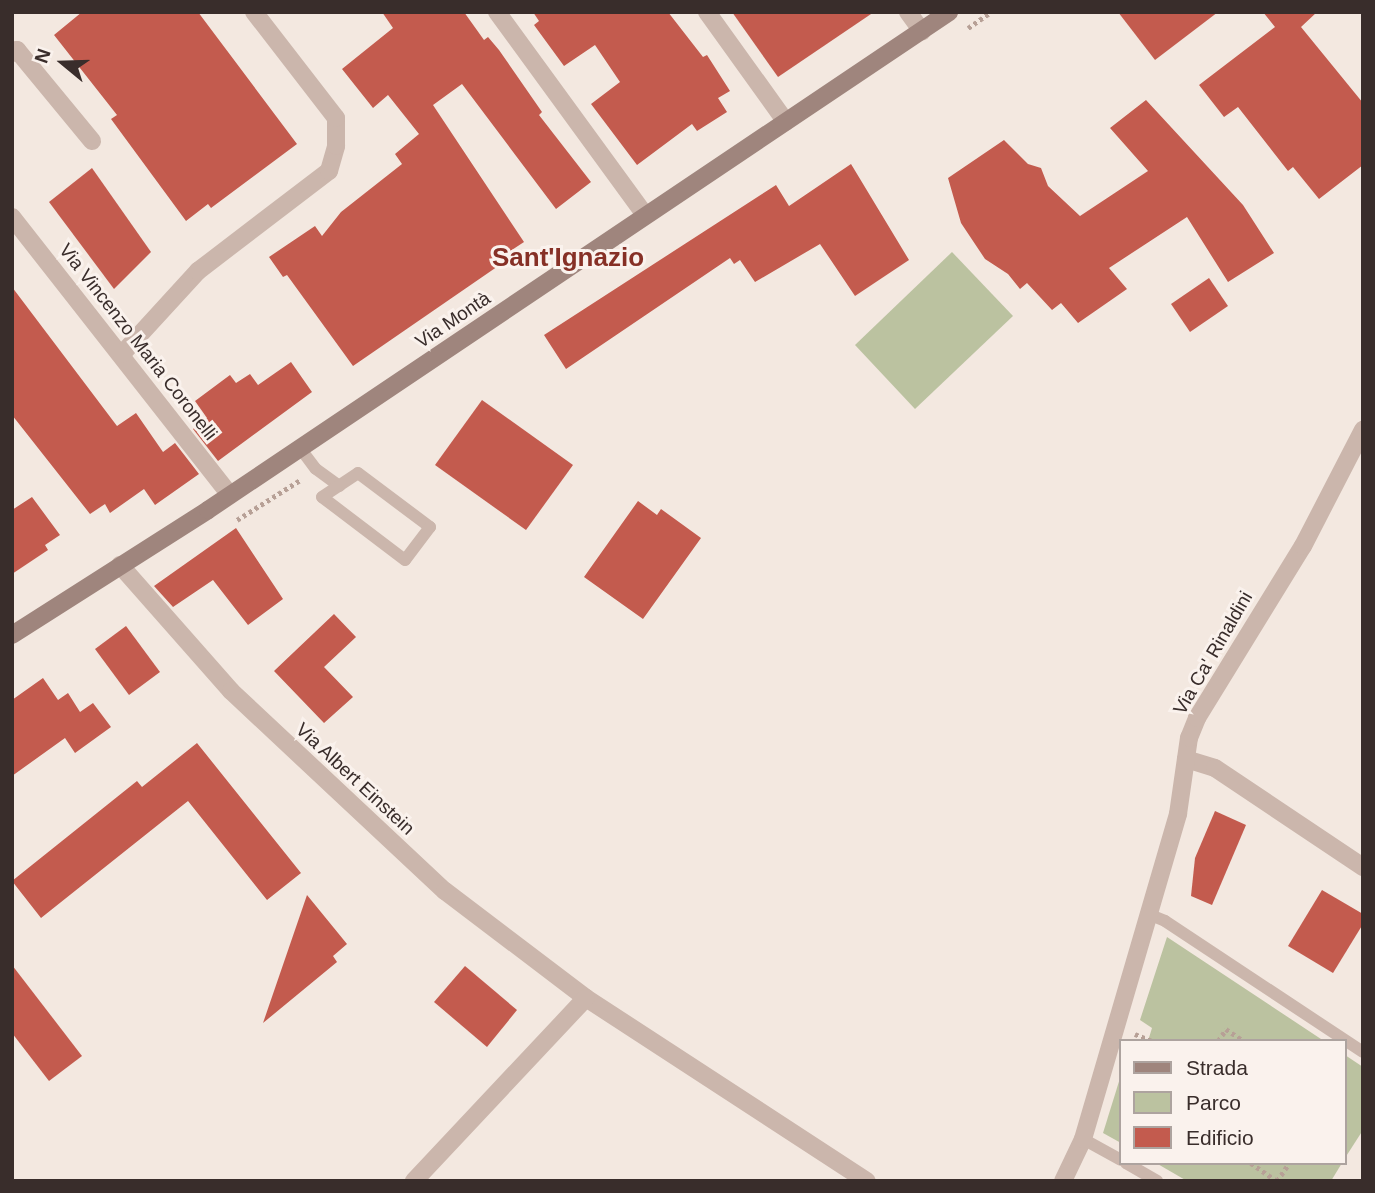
<!DOCTYPE html>
<meta charset="utf-8">
<style>
body{margin:0}
#map{position:relative;width:1375px;height:1193px;overflow:hidden;background:#f3e8e0;font-family:Helvetica,sans-serif}
div>[style]{position:absolute}
.green>*{inset:0;background:#bbc2a0}
.building>*{inset:0;background:#c35b4e}
.path>*{height:4.5px;margin-top:-2.25px;transform-origin:0;background:repeating-linear-gradient(90deg,#b7a096 0 3.5px,transparent 0 7px)}
.service>*{height:12px;margin:-6px;padding:0 6px;transform-origin:6px;border-radius:6px;background:#cbb6ac}
.minor>*{height:18px;margin:-9px;padding:0 9px;transform-origin:9px;border-radius:9px;background:#cbb6ac}
.secondary>*{height:18px;margin:-9px;padding:0 9px;transform-origin:9px;border-radius:9px;background:#9f857d}
span{translate:-50% -50%;white-space:nowrap;text-align:center;line-height:1.15;-webkit-text-stroke:6px #faf2ed;paint-order:stroke}
.street-label{font-size:19px;color:#392d2b}
.district-label{font-size:26px;color:#863026;font-weight:700}
.frame{position:absolute;inset:0;border:14px solid #392d2b;pointer-events:none}
.legend{position:absolute;left:1119px;top:1039px;width:228px;height:126px;box-sizing:border-box;background:#faf2ed;border:2px solid #ada39f;margin:0;padding:9px 12px;list-style:none;font-size:21px;color:#392d2b}
.legend li{display:flex;align-items:center;gap:14px;height:35px}
.legend b{width:35px;border:2px solid #ada39f}
.north{position:absolute;left:28px;top:28px;width:70px;height:70px;-webkit-text-stroke:5px #faf2ed;paint-order:stroke;rotate:289deg;font-size:19px;font-weight:700;line-height:28px;text-align:center;color:#392d2b}
.north::after{content:'';display:block;margin:auto;width:24px;height:32px;background:#392d2b;clip-path:polygon(50% 0,100% 100%,50% 72%,0 100%)}
</style>
<div id="map">
<div class="green">
<i style="clip-path:polygon(952px 252px,1013px 316px,915px 409px,855px 345px)"></i>
<i style="clip-path:polygon(1167px 937px,1324px 1041px,1148px 1041px,1152px 1028px,1140px 1020px)"></i>
<i style="clip-path:polygon(1345px 1055px,1363px 1067px,1363px 1130px,1345px 1158px)"></i>
<i style="clip-path:polygon(1121px 1075px,1121px 1143px,1103px 1133px)"></i>
<i style="clip-path:polygon(1156px 1163px,1342px 1163px,1331px 1181px,1187px 1181px)"></i>
</div>
<div class="building">
<i style="clip-path:polygon(82px 12px,198px 12px,297px 144px,211px 208px,208px 204px,186px 221px,111px 119px,117px 115px,54px 35px)"></i>
<i style="clip-path:polygon(382px 12px,464px 12px,484px 40px,488px 37px,499px 50px,542px 112px,539px 115px,591px 182px,556px 209px,462px 84px,433px 105px,524px 242px,501px 257px,504px 262px,353px 366px,287px 275px,283px 277px,269px 257px,315px 226px,322px 236px,341px 212px,402px 164px,395px 154px,419px 134px,388px 95px,373px 108px,342px 69px,393px 28px)"></i>
<i style="clip-path:polygon(533px 12px,668px 12px,703px 57px,707px 55px,730px 91px,718px 98px,727px 112px,697px 131px,692px 124px,637px 165px,591px 104px,620px 82px,595px 45px,564px 66px,534px 25px,539px 21px)"></i>
<i style="clip-path:polygon(732px 12px,874px 12px,778px 77px)"></i>
<i style="clip-path:polygon(1118px 12px,1218px 12px,1155px 60px)"></i>
<i style="clip-path:polygon(1263px 12px,1317px 12px,1301px 27px,1363px 103px,1363px 165px,1319px 199px,1293px 167px,1288px 171px,1238px 107px,1224px 117px,1199px 85px,1275px 27px)"></i>
<i style="clip-path:polygon(1146px 100px,1243px 205px,1274px 253px,1228px 282px,1187px 217px,1109px 268px,1127px 289px,1078px 323px,1061px 303px,1052px 310px,1027px 283px,1020px 289px,1008px 274px,985px 259px,961px 223px,948px 178px,1004px 140px,1028px 164px,1041px 168px,1048px 186px,1080px 216px,1148px 171px,1110px 128px)"></i>
<i style="clip-path:polygon(851px 164px,909px 260px,855px 296px,820px 244px,755px 282px,740px 260px,734px 264px,730px 258px,566px 369px,544px 335px,776px 185px,789px 206px)"></i>
<i style="clip-path:polygon(92px 168px,151px 252px,114px 289px,49px 202px)"></i>
<i style="clip-path:polygon(1209px 278px,1228px 306px,1190px 332px,1171px 304px)"></i>
<i style="clip-path:polygon(12px 287px,117px 426px,136px 413px,163px 452px,175px 443px,199px 474px,155px 505px,144px 489px,110px 513px,105px 504px,90px 514px,12px 415px)"></i>
<i style="clip-path:polygon(291px 362px,312px 392px,218px 461px,193px 429px,207px 418px,195px 401px,230px 375px,236px 383px,250px 374px,258px 385px)"></i>
<i style="clip-path:polygon(482px 400px,573px 465px,526px 530px,435px 465px)"></i>
<i style="clip-path:polygon(32px 497px,60px 535px,45px 545px,48px 550px,12px 574px,12px 510px)"></i>
<i style="clip-path:polygon(638px 501px,657px 515px,661px 509px,701px 538px,643px 619px,584px 577px)"></i>
<i style="clip-path:polygon(236px 528px,283px 599px,248px 625px,213px 580px,173px 607px,154px 586px)"></i>
<i style="clip-path:polygon(334px 614px,356px 637px,324px 667px,353px 697px,324px 723px,274px 671px)"></i>
<i style="clip-path:polygon(126px 626px,160px 672px,129px 695px,95px 649px)"></i>
<i style="clip-path:polygon(43px 678px,58px 700px,68px 693px,80px 712px,93px 703px,111px 727px,75px 753px,65px 738px,12px 776px,12px 700px)"></i>
<i style="clip-path:polygon(197px 743px,301px 873px,267px 900px,188px 801px,41px 918px,12px 881px,137px 781px,142px 787px)"></i>
<i style="clip-path:polygon(1215px 811px,1246px 825px,1212px 905px,1191px 896px,1195px 858px)"></i>
<i style="clip-path:polygon(1322px 890px,1363px 914px,1363px 924px,1333px 973px,1288px 946px)"></i>
<i style="clip-path:polygon(307px 895px,347px 944px,333px 956px,337px 962px,263px 1023px)"></i>
<i style="clip-path:polygon(12px 965px,82px 1056px,49px 1081px,12px 1033px)"></i>
<i style="clip-path:polygon(465px 966px,517px 1010px,487px 1047px,434px 1002px)"></i>
</div>
<div class="path">
<i style="left:968px;top:28px;width:28px;rotate:-35deg"></i>
<i style="left:237px;top:520px;width:75px;rotate:-32.4deg"></i>
<i style="left:1135px;top:1034px;width:18px;rotate:22deg"></i>
<i style="left:1218px;top:1041px;width:14px;rotate:-56deg"></i>
<i style="left:1226px;top:1029px;width:22px;rotate:34deg"></i>
<i style="left:1251px;top:1163px;width:32px;rotate:35deg"></i>
<i style="left:1277px;top:1181px;width:22px;rotate:-56deg"></i>
</div>
<div class="service">
<i style="left:300px;top:448px;width:26px;rotate:53deg"></i>
<i style="left:316px;top:469px;width:29px;rotate:36deg"></i>
<i style="left:358px;top:473px;width:90px;rotate:36.9deg"></i>
<i style="left:430px;top:527px;width:41px;rotate:127.1deg"></i>
<i style="left:405px;top:560px;width:104px;rotate:-142.8deg"></i>
<i style="left:322px;top:497px;width:43px;rotate:-33.7deg"></i>
<i style="left:1148px;top:914px;width:18px;rotate:22deg"></i>
<i style="left:1165px;top:921px;width:237px;rotate:33.5deg"></i>
<i style="left:1083px;top:1139px;width:43px;rotate:28.9deg"></i>
<i style="left:1126px;top:1163px;width:36px;rotate:30deg"></i>
</div>
<div class="minor">
<i style="left:497px;top:12px;width:251px;rotate:53.9deg"></i>
<i style="left:707px;top:12px;width:135px;rotate:54.3deg"></i>
<i style="left:908px;top:12px;width:24px;rotate:54deg"></i>
<i style="left:12px;top:53px;width:6px;rotate:-31deg"></i>
<i style="left:17px;top:50px;width:118px;rotate:50.5deg"></i>
<i style="left:12px;top:217px;width:353px;rotate:51.9deg"></i>
<i style="left:122px;top:354px;width:113px;rotate:-47.5deg"></i>
<i style="left:198px;top:271px;width:165px;rotate:-37.4deg"></i>
<i style="left:329px;top:171px;width:26px;rotate:-74deg"></i>
<i style="left:336px;top:146px;width:28px;rotate:-90deg"></i>
<i style="left:336px;top:118px;width:134px;rotate:-127.7deg"></i>
<i style="left:120px;top:565px;width:168px;rotate:48.6deg"></i>
<i style="left:231px;top:691px;width:293px;rotate:43.1deg"></i>
<i style="left:445px;top:891px;width:177px;rotate:37.2deg"></i>
<i style="left:586px;top:998px;width:335px;rotate:33.1deg"></i>
<i style="left:1186px;top:759px;width:30px;rotate:17deg"></i>
<i style="left:1215px;top:768px;width:178px;rotate:33.8deg"></i>
<i style="left:414px;top:1181px;width:251px;rotate:-46.8deg"></i>
<i style="left:1063px;top:1181px;width:47px;rotate:-64.5deg"></i>
<i style="left:1083px;top:1139px;width:339px;rotate:-73.7deg"></i>
<i style="left:1178px;top:814px;width:77px;rotate:-81.8deg"></i>
<i style="left:1189px;top:738px;width:22px;rotate:-68deg"></i>
<i style="left:1197px;top:718px;width:202px;rotate:-58.4deg"></i>
<i style="left:1303px;top:546px;width:131px;rotate:-62.7deg"></i>
</div>
<div class="secondary">
<i style="left:12px;top:635px;width:232px;rotate:-32.5deg"></i>
<i style="left:208px;top:510px;width:893px;rotate:-33.9deg"></i>
</div>
<div class="street-label">
<span style="left:453px;top:320px;rotate:-34deg">Via Montà</span>
<span style="left:138px;top:342px;rotate:52deg">Via Vincenzo Maria Coronelli</span>
<span style="left:1213px;top:653px;rotate:-60deg">Via Ca' Rinaldini</span>
<span style="left:355px;top:779px;rotate:43deg">Via Albert Einstein</span>
</div>
<div class="district-label">
<span style="left:568px;top:258px">Sant'Ignazio</span>
</div>
<div class="frame"></div>
<ul class="legend">
<li><b style="height:9px;background:#9f857d"></b>Strada</li>
<li><b style="height:19px;background:#bbc2a0"></b>Parco</li>
<li><b style="height:19px;background:#c35b4e"></b>Edificio</li>
</ul>
<div class="north">N</div>
</div>
